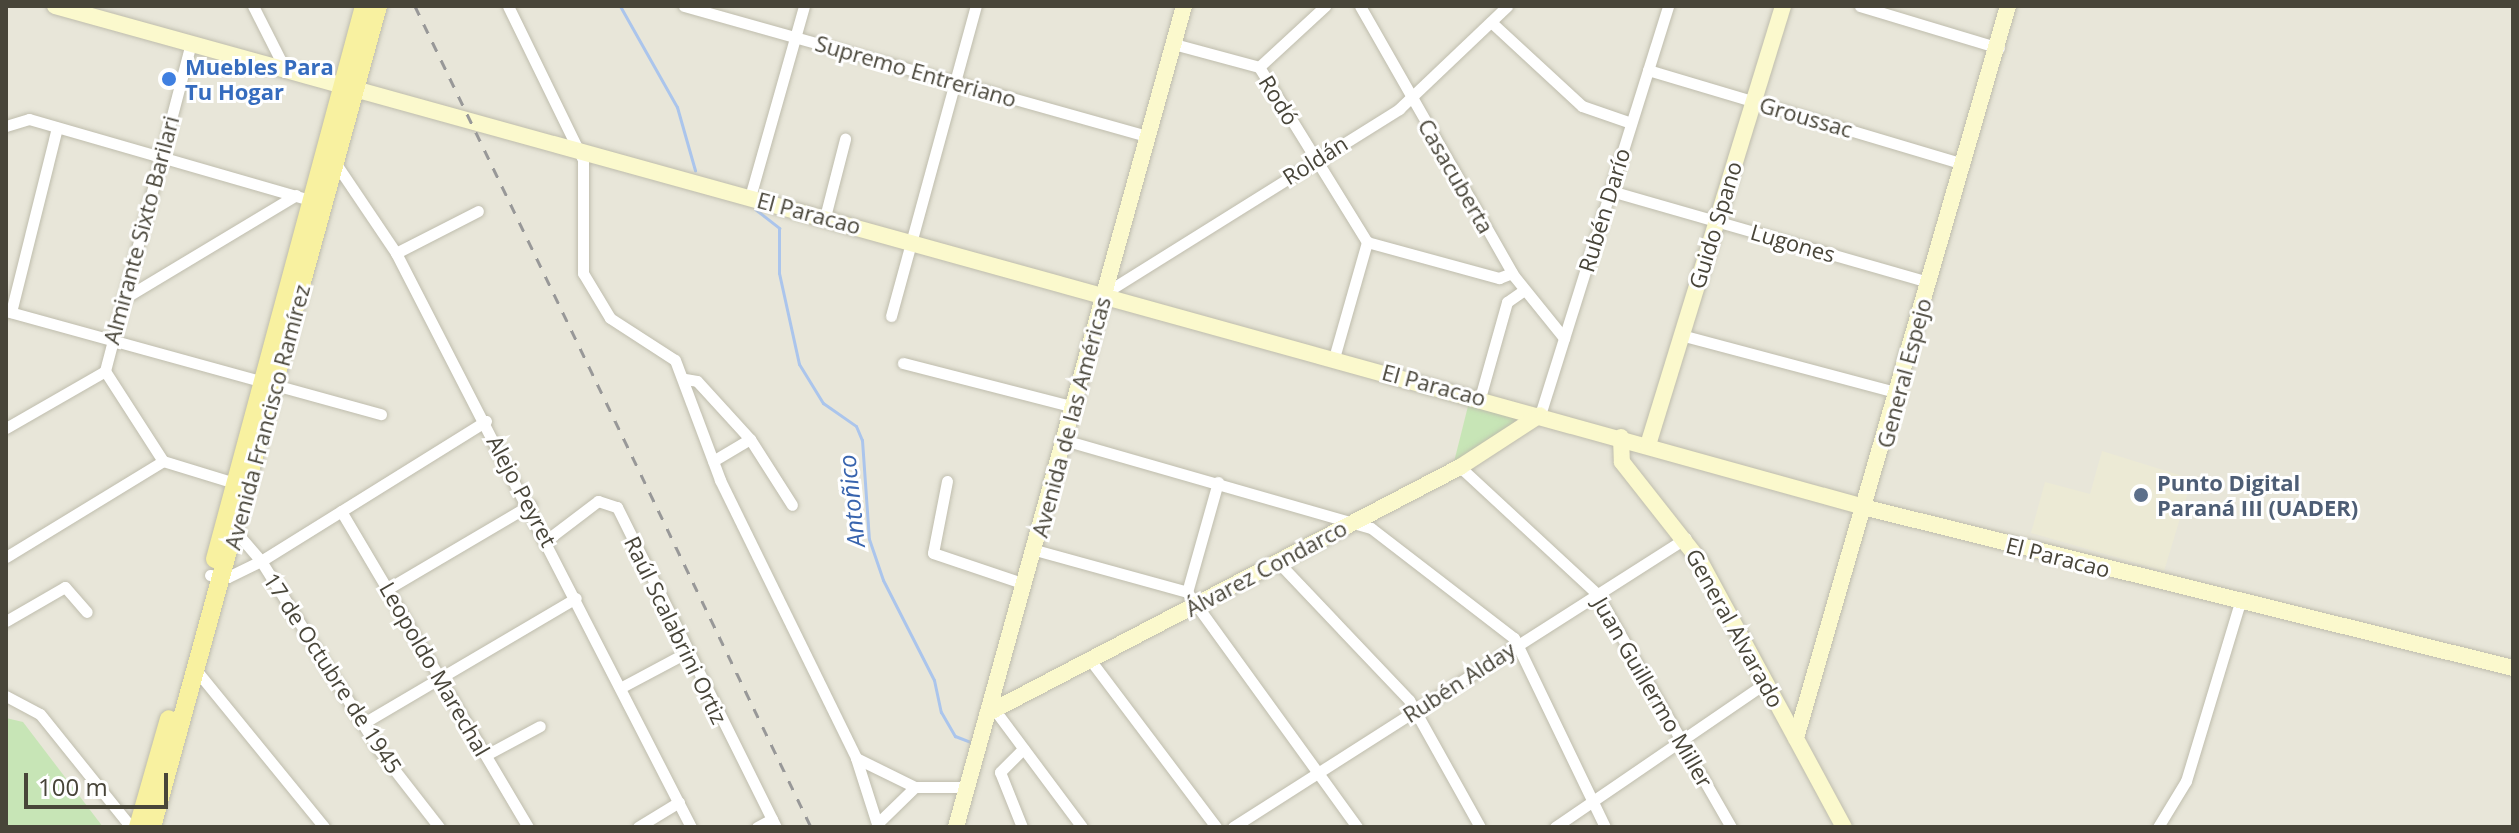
<!DOCTYPE html>
<meta charset="utf-8">
<style>
body{margin:0}
#map{position:relative;width:2519px;height:833px;overflow:hidden;background:#f4f3eb;font-family:"Open Sans",sans-serif}
div>[style]{position:absolute}
.residential>*{inset:0;background:#e8e6d9}
.education>*{inset:0;background:#ecead5}
.green>*{inset:0;background:#c7e5b6}
.stream>*{height:3px;margin:-1.5px;padding:0 1.5px;transform-origin:1.5px;border-radius:1.5px;background:#abc5ec}
.roads{filter:drop-shadow(0 0 2px #bfbdad) drop-shadow(0 0 2px #bfbdad)}
.street>*{height:11px;margin:-5.5px;padding:0 5.5px;transform-origin:5.5px;border-radius:5.5px;background:#fff}
.secondary>*{height:16px;margin:-8px;padding:0 8px;transform-origin:8px;border-radius:8px;background:#fbf9cd}
.primary>*{height:18px;margin:-9px;padding:0 9px;transform-origin:9px;border-radius:9px;background:#f8f1a0}
.rail>*{height:3px;margin-top:-1.5px;transform-origin:0;background:repeating-linear-gradient(90deg,#989898 0 10px,transparent 0 20px)}
.dots>*{width:22px;height:22px;translate:-50% -50%;box-sizing:border-box;border:4px solid #fff;border-radius:50%}
span{translate:-50% -50%;white-space:nowrap;text-align:center;line-height:1.15;-webkit-text-stroke:6px #fff;paint-order:stroke}
.shop-label{font-size:22px;color:#366cbe;font-weight:700}
.left{translate:0 -50%;text-align:left}
.street-label{font-size:22px;color:#484539}
.service-label{font-size:22px;color:#4e5e75;font-weight:700}
.water-label{font-size:24px;color:#3864ae;font-style:italic}
.frame{position:absolute;inset:0;border:8px solid #484539;pointer-events:none}
.scale{position:absolute;left:24px;top:773px;width:144px;height:36px;box-sizing:border-box;border:4px solid #484539;border-top:0;padding-left:10px;font-size:24px;line-height:28px;white-space:nowrap;color:#484539;-webkit-text-stroke:6px #fff;paint-order:stroke}
</style>
<div id="map">
<div class="residential">
<i style="clip-path:polygon(6px 6px,2513px 6px,2513px 827px,6px 827px)"></i>
</div>
<div class="education">
<i style="clip-path:polygon(2102px 451px,2192px 479px,2164px 571px,2031px 533px,2045px 482px,2090px 494px)"></i>
</div>
<div class="green">
<i style="clip-path:polygon(1469px 402px,1521px 419px,1454px 462px)"></i>
<i style="clip-path:polygon(6px 718px,23px 722px,103px 827px,6px 827px)"></i>
</div>
<div class="stream">
<i style="left:620px;top:6px;width:116px;rotate:60.6deg"></i>
<i style="left:677px;top:107px;width:66px;rotate:74.1deg"></i>
<i style="left:755px;top:209px;width:31px;rotate:38deg"></i>
<i style="left:779px;top:228px;width:45px;rotate:90deg"></i>
<i style="left:779px;top:273px;width:93px;rotate:77.6deg"></i>
<i style="left:799px;top:364px;width:46px;rotate:58.4deg"></i>
<i style="left:823px;top:403px;width:40px;rotate:34.9deg"></i>
<i style="left:856px;top:426px;width:15px;rotate:67deg"></i>
<i style="left:862px;top:440px;width:99px;rotate:86deg"></i>
<i style="left:869px;top:539px;width:43px;rotate:71.1deg"></i>
<i style="left:883px;top:580px;width:112px;rotate:63deg"></i>
<i style="left:934px;top:680px;width:33px;rotate:78deg"></i>
<i style="left:941px;top:712px;width:28px;rotate:60deg"></i>
<i style="left:955px;top:736px;width:19px;rotate:21deg"></i>
</div>
<div class="roads">
<div class="street">
<i style="left:253px;top:6px;width:71px;rotate:63.1deg"></i>
<i style="left:508px;top:6px;width:171px;rotate:64deg"></i>
<i style="left:583px;top:160px;width:113px;rotate:90deg"></i>
<i style="left:583px;top:273px;width:52px;rotate:59deg"></i>
<i style="left:610px;top:318px;width:77px;rotate:32.9deg"></i>
<i style="left:675px;top:360px;width:128px;rotate:69.4deg"></i>
<i style="left:720px;top:480px;width:309px;rotate:63.9deg"></i>
<i style="left:856px;top:758px;width:66px;rotate:26.2deg"></i>
<i style="left:915px;top:787px;width:53px"></i>
<i style="left:684px;top:6px;width:482px;rotate:15.7deg"></i>
<i style="left:1360px;top:6px;width:311px;rotate:60.3deg"></i>
<i style="left:1514px;top:276px;width:80px;rotate:51.1deg"></i>
<i style="left:1860px;top:6px;width:145px;rotate:16.8deg"></i>
<i style="left:1491px;top:22px;width:124px;rotate:42.7deg"></i>
<i style="left:1582px;top:106px;width:52px;rotate:19.1deg"></i>
<i style="left:191px;top:43px;width:339px;rotate:104.7deg"></i>
<i style="left:105px;top:371px;width:107px;rotate:57.2deg"></i>
<i style="left:163px;top:461px;width:75px;rotate:17deg"></i>
<i style="left:1174px;top:44px;width:88px;rotate:15.1deg"></i>
<i style="left:1259px;top:67px;width:206px;rotate:58.3deg"></i>
<i style="left:1259px;top:67px;width:90px;rotate:-42.7deg"></i>
<i style="left:1648px;top:70px;width:330px;rotate:16.6deg"></i>
<i style="left:6px;top:126px;width:24px;rotate:-17deg"></i>
<i style="left:29px;top:119px;width:296px;rotate:16.1deg"></i>
<i style="left:336px;top:164px;width:107px;rotate:56deg"></i>
<i style="left:396px;top:253px;width:645px;rotate:62.8deg"></i>
<i style="left:1611px;top:191px;width:330px;rotate:16deg"></i>
<i style="left:750px;top:197px;width:198px;rotate:-74.2deg"></i>
<i style="left:825px;top:217px;width:81px;rotate:-75.6deg"></i>
<i style="left:1367px;top:242px;width:137px;rotate:15.3deg"></i>
<i style="left:1499px;top:278px;width:14px;rotate:-21deg"></i>
<i style="left:396px;top:253px;width:92px;rotate:-27.1deg"></i>
<i style="left:1105px;top:293px;width:347px;rotate:-32deg"></i>
<i style="left:1399px;top:109px;width:149px;rotate:-43.6deg"></i>
<i style="left:123px;top:299px;width:202px;rotate:-31deg"></i>
<i style="left:6px;top:311px;width:389px;rotate:15.4deg"></i>
<i style="left:11px;top:312px;width:190px;rotate:-76deg"></i>
<i style="left:891px;top:316px;width:321px;rotate:-74.7deg"></i>
<i style="left:1681px;top:335px;width:226px;rotate:14.9deg"></i>
<i style="left:1334px;top:358px;width:121px;rotate:-74.1deg"></i>
<i style="left:903px;top:363px;width:177px;rotate:14.4deg"></i>
<i style="left:685px;top:379px;width:12px;rotate:9deg"></i>
<i style="left:697px;top:381px;width:79px;rotate:47.6deg"></i>
<i style="left:750px;top:439px;width:78px;rotate:57.5deg"></i>
<i style="left:1480px;top:398px;width:100px;rotate:-74.3deg"></i>
<i style="left:1507px;top:302px;width:21px;rotate:-35deg"></i>
<i style="left:1540px;top:415px;width:429px;rotate:-72.6deg"></i>
<i style="left:6px;top:428px;width:114px;rotate:-29.9deg"></i>
<i style="left:1064px;top:440px;width:319px;rotate:16deg"></i>
<i style="left:1371px;top:528px;width:180px;rotate:37.6deg"></i>
<i style="left:1514px;top:638px;width:210px;rotate:64.3deg"></i>
<i style="left:713px;top:461px;width:43px;rotate:-30.7deg"></i>
<i style="left:1460px;top:467px;width:187px;rotate:42.8deg"></i>
<i style="left:1597px;top:594px;width:269px;rotate:60.1deg"></i>
<i style="left:947px;top:481px;width:73px;rotate:101deg"></i>
<i style="left:933px;top:553px;width:97px;rotate:18.6deg"></i>
<i style="left:1218px;top:482px;width:114px;rotate:105.7deg"></i>
<i style="left:1187px;top:592px;width:290px;rotate:54.1deg"></i>
<i style="left:341px;top:511px;width:367px;rotate:59.4deg"></i>
<i style="left:231px;top:526px;width:46px;rotate:49.4deg"></i>
<i style="left:261px;top:561px;width:223px;rotate:58deg"></i>
<i style="left:379px;top:750px;width:98px;rotate:52.1deg"></i>
<i style="left:548px;top:539px;width:63px;rotate:-37.2deg"></i>
<i style="left:598px;top:501px;width:20px;rotate:18deg"></i>
<i style="left:617px;top:507px;width:357px;rotate:63.6deg"></i>
<i style="left:1035px;top:550px;width:158px;rotate:15.4deg"></i>
<i style="left:6px;top:557px;width:184px;rotate:-31.4deg"></i>
<i style="left:1278px;top:562px;width:190px;rotate:46.5deg"></i>
<i style="left:1409px;top:700px;width:145px;rotate:60.8deg"></i>
<i style="left:210px;top:575px;width:18px;rotate:6deg"></i>
<i style="left:228px;top:577px;width:37px;rotate:-26deg"></i>
<i style="left:261px;top:561px;width:265px;rotate:-31.9deg"></i>
<i style="left:389px;top:588px;width:164px;rotate:-30.5deg"></i>
<i style="left:6px;top:621px;width:68px;rotate:-30deg"></i>
<i style="left:65px;top:587px;width:33px;rotate:49deg"></i>
<i style="left:1091px;top:661px;width:208px;rotate:53deg"></i>
<i style="left:196px;top:670px;width:203px;rotate:50.8deg"></i>
<i style="left:620px;top:688px;width:72px;rotate:-28deg"></i>
<i style="left:6px;top:696px;width:38px;rotate:28deg"></i>
<i style="left:40px;top:714px;width:145px;rotate:51.2deg"></i>
<i style="left:997px;top:713px;width:142px;rotate:53.3deg"></i>
<i style="left:362px;top:724px;width:248px;rotate:-30.5deg"></i>
<i style="left:486px;top:755px;width:61px;rotate:-28.2deg"></i>
<i style="left:856px;top:758px;width:72px;rotate:72.3deg"></i>
<i style="left:879px;top:822px;width:50px;rotate:-44.2deg"></i>
<i style="left:638px;top:827px;width:48px;rotate:-31.4deg"></i>
<i style="left:757px;top:827px;width:17px;rotate:-28deg"></i>
<i style="left:1022px;top:827px;width:59px;rotate:-111.8deg"></i>
<i style="left:1000px;top:772px;width:33px;rotate:-45deg"></i>
<i style="left:1233px;top:827px;width:537px;rotate:-32.54deg"></i>
<i style="left:1555px;top:827px;width:255px;rotate:-34.4deg"></i>
<i style="left:2158px;top:827px;width:54px;rotate:-58.7deg"></i>
<i style="left:2186px;top:781px;width:187px;rotate:-73.2deg"></i>
</div>
<div class="secondary">
<i style="left:55px;top:6px;width:1880px;rotate:15.48deg"></i>
<i style="left:1867px;top:508px;width:666px;rotate:13.91deg"></i>
<i style="left:1621px;top:437px;width:25px;rotate:88deg"></i>
<i style="left:1622px;top:462px;width:126px;rotate:51.8deg"></i>
<i style="left:1700px;top:561px;width:302px;rotate:61.6deg"></i>
<i style="left:1648px;top:445px;width:459px;rotate:-72.9deg"></i>
<i style="left:988px;top:713px;width:532px;rotate:-27.53deg"></i>
<i style="left:1460px;top:467px;width:95px;rotate:-33deg"></i>
<i style="left:1796px;top:738px;width:762px;rotate:-73.85deg"></i>
<i style="left:956px;top:827px;width:852px;rotate:-74.48deg"></i>
</div>
<div class="primary">
<i style="left:215px;top:559px;width:573px;rotate:-74.92deg"></i>
<i style="left:138px;top:827px;width:112px;rotate:-74deg"></i>
<i style="left:152px;top:827px;width:852px;rotate:-74.61deg"></i>
</div>
</div>
<div class="rail">
<i style="left:415px;top:6px;width:912px;rotate:64.25deg"></i>
</div>
<div class="dots">
<i style="left:169px;top:79px;background:#3f7fe0"></i>
<i style="left:2141px;top:495px;background:#5c6f8a"></i>
</div>
<div class="shop-label">
<span class="left" style="left:185px;top:79px">Muebles Para<br>Tu Hogar</span>
</div>
<div class="street-label">
<span style="left:916px;top:71px;rotate:16deg">Supremo Entreriano</span>
<span style="left:1279px;top:100px;rotate:58deg">Rodó</span>
<span style="left:1806px;top:117px;rotate:16deg">Groussac</span>
<span style="left:1315px;top:160px;rotate:-32deg">Roldán</span>
<span style="left:1456px;top:176px;rotate:60deg">Casacuberta</span>
<span style="left:1604px;top:210px;rotate:-73deg">Rubén Darío</span>
<span style="left:809px;top:213px;rotate:15deg">El Paracao</span>
<span style="left:1715px;top:225px;rotate:-73deg">Guido Spano</span>
<span style="left:141px;top:230px;rotate:-75deg">Almirante Sixto Barilari</span>
<span style="left:1793px;top:243px;rotate:16deg">Lugones</span>
<span style="left:1904px;top:373px;rotate:-75deg">General Espejo</span>
<span style="left:1434px;top:385px;rotate:15deg">El Paracao</span>
<span style="left:267px;top:417px;rotate:-75deg">Avenida Francisco Ramírez</span>
<span style="left:1071px;top:417px;rotate:-75deg">Avenida de las Américas</span>
<span style="left:522px;top:491px;rotate:62deg">Alejo Peyret</span>
<span style="left:2058px;top:557px;rotate:14deg">El Paracao</span>
<span style="left:1266px;top:568px;rotate:-28deg">Álvarez Condarco</span>
<span style="left:1735px;top:628px;rotate:61deg">General Alvarado</span>
<span style="left:676px;top:630px;rotate:64deg">Raúl Scalabrini Ortiz</span>
<span style="left:435px;top:669px;rotate:60deg">Leopoldo Marechal</span>
<span style="left:333px;top:673px;rotate:57deg">17 de Octubre de 1945</span>
<span style="left:1459px;top:682px;rotate:-33deg">Rubén Alday</span>
<span style="left:1653px;top:692px;rotate:60deg">Juan Guillermo Miller</span>
</div>
<div class="service-label">
<span class="left" style="left:2157px;top:495px">Punto Digital<br>Paraná III (UADER)</span>
</div>
<div class="water-label">
<span style="left:851px;top:501px;rotate:-96deg">Antoñico</span>
</div>
<div class="frame"></div>
<div class="scale">100 m</div>
</div>
